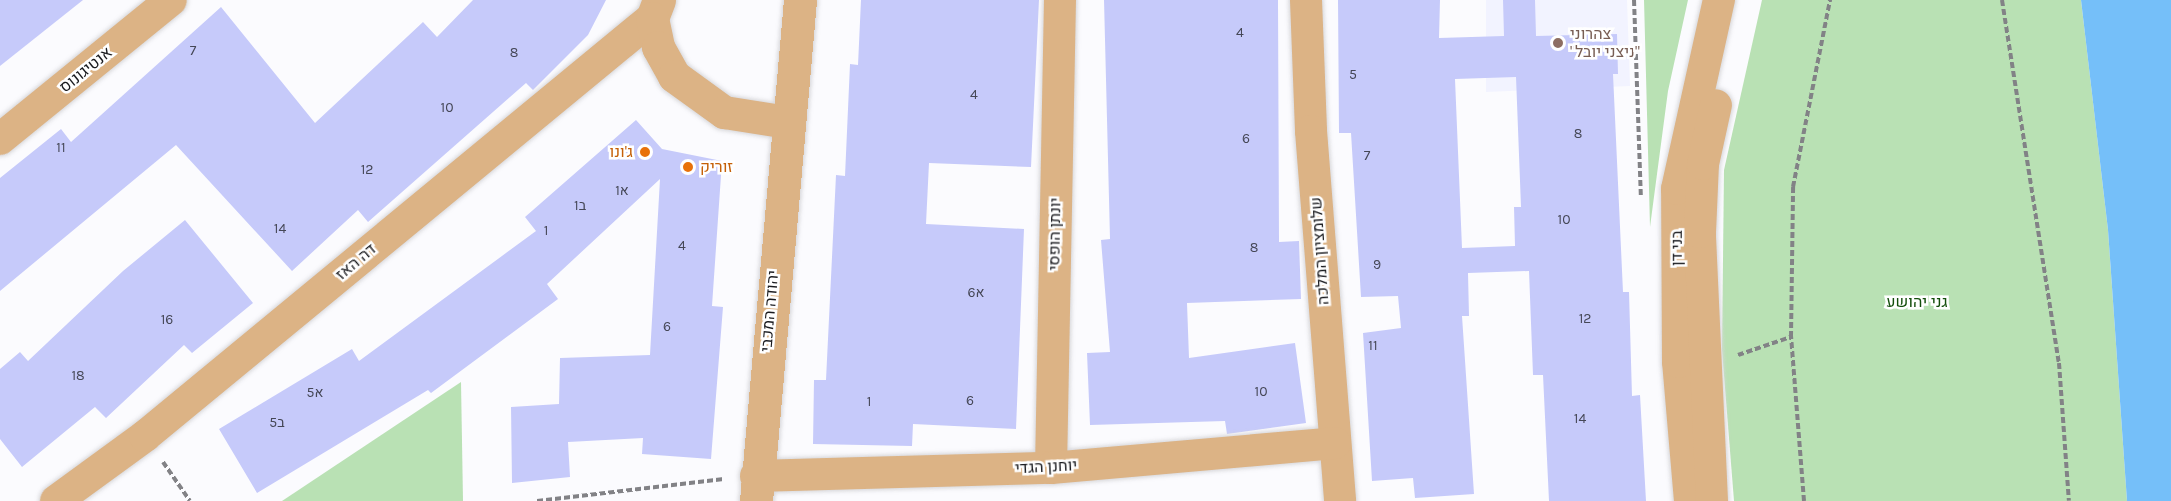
<!DOCTYPE html>
<meta charset="utf-8">
<style>
body{margin:0}
#map{position:relative;width:2171px;height:501px;overflow:hidden;background:#fbfbfe;font-family:Karla,Heebo,sans-serif}
div>[style]{position:absolute}
.built>*{inset:0;background:#f2f3ff}
.green>*{inset:0;background:#b9e1b4}
.water>*{inset:0;background:#75bff9}
.building>*{inset:0;background:#c6cafa}
.path>*{height:4px;margin-top:-2px;transform-origin:0;background:repeating-linear-gradient(90deg,#828286 0 6px,transparent 0 9px)}
.roads{filter:drop-shadow(0 0 2px #d7d7da) drop-shadow(0 0 2px #d7d7da)}
.minor>*{height:32px;margin:-16px;padding:0 16px;transform-origin:16px;border-radius:16px;background:#dcb385}
.tertiary>*{height:33px;margin:-16.5px;padding:0 16.5px;transform-origin:16.5px;border-radius:16.5px;background:#dcb385}
.dots>*{width:16px;height:16px;translate:-50% -50%;box-sizing:border-box;border:3px solid #fff;border-radius:50%}
span{translate:-50% -50%;white-space:nowrap;text-align:center;line-height:1.15;-webkit-text-stroke:5px #fff;paint-order:stroke}
.number-label{font-size:14px;color:#454756}
.number-label span{-webkit-text-stroke-width:0}
.education-label{font-size:16px;color:#785e54}
.left{translate:0 -50%;text-align:left}
.street-label{font-size:16px;color:#1a1b1f}
.food-label{font-size:16px;color:#c56008}
.right{translate:-100% -50%;text-align:right}
.park-label{font-size:16px;color:#134e0b}
</style>
<div id="map">
<div class="built">
<i style="clip-path:polygon(1486px 0,1627px 0,1630px 86px,1486px 92px)"></i>
</div>
<div class="green">
<i style="clip-path:polygon(1644px 0,1688px 0,1668px 91px,1650px 227px)"></i>
<i style="clip-path:polygon(1762px 0,2081px 0,2108px 230px,2127px 501px,1734px 501px,1722px 350px,1724px 170px)"></i>
<i style="clip-path:polygon(461px 382px,463px 501px,282px 501px)"></i>
</div>
<div class="water">
<i style="clip-path:polygon(2081px 0,2171px 0,2171px 501px,2127px 501px,2108px 230px)"></i>
</div>
<div class="building">
<i style="clip-path:polygon(0 0,83px 0,0 66px)"></i>
<i style="clip-path:polygon(473px 0,606px 0,588px 35px,533px 90px,526px 83px,368px 222px,358px 210px,292px 271px,176px 145px,0 291px,0 178px,61px 129px,71px 142px,221px 7px,315px 123px,423px 22px,437px 37px)"></i>
<i style="clip-path:polygon(861px 0,1039px 0,1031px 167px,929px 163px,926px 224px,1024px 229px,1016px 429px,913px 424px,912px 446px,813px 444px,814px 380px,826px 380px,836px 175px,845px 176px,850px 64px,858px 65px)"></i>
<i style="clip-path:polygon(1104px 0,1278px 0,1279px 242px,1299px 241px,1301px 299px,1187px 303px,1189px 358px,1295px 343px,1306px 423px,1227px 434px,1225px 421px,1090px 425px,1087px 353px,1110px 352px,1101px 240px,1110px 239px)"></i>
<i style="clip-path:polygon(evenodd,1338px 0,1440px 0,1439px 38px,1504px 36px,1503px 0,1535px 0,1536px 36px,1617px 34px,1618px 74px,1613px 74px,1623px 292px,1629px 292px,1632px 396px,1640px 395px,1646px 501px,1549px 501px,1543px 375px,1533px 375px,1529px 271px,1468px 273px,1469px 316px,1462px 316px,1474px 494px,1415px 498px,1413px 478px,1372px 481px,1363px 333px,1401px 328px,1398px 296px,1361px 297px,1351px 133px,1339px 133px,1338px 0,1516px 77px,1521px 207px,1514px 207px,1515px 246px,1462px 248px,1455px 79px,1516px 77px)"></i>
<i style="clip-path:polygon(636px 120px,662px 149px,722px 161px,712px 306px,723px 307px,711px 459px,642px 454px,643px 438px,568px 442px,570px 477px,512px 483px,511px 407px,559px 404px,560px 358px,650px 355px,660px 179px,547px 284px,558px 299px,431px 393px,428px 390px,257px 493px,219px 429px,352px 349px,359px 361px,536px 231px,525px 217px)"></i>
<i style="clip-path:polygon(185px 220px,253px 303px,192px 353px,184px 345px,106px 418px,95px 407px,22px 467px,0 439px,0 369px,20px 352px,28px 361px,123px 271px)"></i>
</div>
<div class="path">
<i style="left:1634px;top:0;width:197px;rotate:88deg"></i>
<i style="left:2002px;top:0;width:367px;rotate:81.1deg"></i>
<i style="left:2059px;top:363px;width:138px;rotate:85.9deg"></i>
<i style="left:1738px;top:355px;width:56px;rotate:-18.8deg"></i>
<i style="left:163px;top:462px;width:47px;rotate:55.3deg"></i>
<i style="left:537px;top:501px;width:188px;rotate:-6.7deg"></i>
<i style="left:1804px;top:501px;width:165px;rotate:-94.5deg"></i>
<i style="left:1791px;top:337px;width:150px;rotate:-89.2deg"></i>
<i style="left:1793px;top:187px;width:191px;rotate:-78.8deg"></i>
</div>
<div class="roads">
<div class="minor">
<i style="left:1306px;top:0;width:131px;rotate:87.8deg"></i>
<i style="left:1311px;top:131px;width:371px;rotate:85.5deg"></i>
<i style="left:0;top:139px;width:220px;rotate:-39.1deg"></i>
<i style="left:1051px;top:468px;width:468px;rotate:-88.9deg"></i>
<i style="left:756px;top:476px;width:295px;rotate:-1.6deg"></i>
<i style="left:1051px;top:468px;width:285px;rotate:-5deg"></i>
<i style="left:56px;top:501px;width:110px;rotate:-36.1deg"></i>
<i style="left:145px;top:436px;width:657px;rotate:-39.5deg"></i>
<i style="left:1690px;top:501px;width:140px;rotate:-94.9deg"></i>
<i style="left:1678px;top:362px;width:173px;rotate:-90.3deg"></i>
<i style="left:1677px;top:189px;width:194px;rotate:-77.5deg"></i>
<i style="left:1712px;top:501px;width:269px;rotate:-92.6deg"></i>
<i style="left:1700px;top:232px;width:68px;rotate:-87.5deg"></i>
<i style="left:1703px;top:164px;width:60px;rotate:-77.6deg"></i>
</div>
<div class="tertiary">
<i style="left:659px;top:0;width:19px;rotate:111deg"></i>
<i style="left:652px;top:18px;width:30px;rotate:78deg"></i>
<i style="left:658px;top:47px;width:33px;rotate:61deg"></i>
<i style="left:674px;top:76px;width:62px;rotate:35.8deg"></i>
<i style="left:724px;top:112px;width:64px;rotate:9deg"></i>
<i style="left:756px;top:501px;width:503px;rotate:-84.98deg"></i>
</div>
</div>
<div class="dots">
<i style="left:1558px;top:43px;background:#8d6e63"></i>
<i style="left:645px;top:152px;background:#e8710a"></i>
<i style="left:688px;top:167px;background:#e8710a"></i>
</div>
<div class="number-label">
<span style="left:1240px;top:33px">4</span>
<span style="left:193px;top:51px">7</span>
<span style="left:514px;top:53px">8</span>
<span style="left:1353px;top:75px">5</span>
<span style="left:974px;top:95px">4</span>
<span style="left:447px;top:108px">10</span>
<span style="left:1578px;top:134px">8</span>
<span style="left:1246px;top:139px">6</span>
<span style="left:61px;top:148px">11</span>
<span style="left:1367px;top:156px">7</span>
<span style="left:367px;top:170px">12</span>
<span style="left:622px;top:191px">1א</span>
<span style="left:580px;top:206px">1ב</span>
<span style="left:1564px;top:220px">10</span>
<span style="left:280px;top:229px">14</span>
<span style="left:546px;top:231px">1</span>
<span style="left:682px;top:246px">4</span>
<span style="left:1254px;top:248px">8</span>
<span style="left:1377px;top:265px">9</span>
<span style="left:976px;top:293px">6א</span>
<span style="left:1585px;top:319px">12</span>
<span style="left:167px;top:320px">16</span>
<span style="left:667px;top:327px">6</span>
<span style="left:1373px;top:346px">11</span>
<span style="left:78px;top:376px">18</span>
<span style="left:1261px;top:392px">10</span>
<span style="left:315px;top:393px">5א</span>
<span style="left:970px;top:401px">6</span>
<span style="left:869px;top:402px">1</span>
<span style="left:1580px;top:419px">14</span>
<span style="left:277px;top:423px">5ב</span>
</div>
<div class="education-label">
<span class="left" style="left:1570px;top:43px">צהרוני<br>"ניצני יובל"</span>
</div>
<div class="street-label">
<span style="left:86px;top:70px;rotate:-39deg">אנטיגונוס</span>
<span style="left:1055px;top:234px;rotate:-89deg">יונתן הופסי</span>
<span style="left:1677px;top:248px;rotate:-90deg">בני דן</span>
<span style="left:1320px;top:251px;rotate:-94deg">שלומציון המלכה</span>
<span style="left:356px;top:262px;rotate:-40deg">דה האז</span>
<span style="left:770px;top:311px;rotate:-85deg">יהודה המכבי</span>
<span style="left:1046px;top:467px;rotate:-3deg">יוחנן הגדי</span>
</div>
<div class="food-label">
<span class="right" style="left:633px;top:152px">ג'ונו</span>
<span class="left" style="left:700px;top:167px">זוריק</span>
</div>
<div class="park-label">
<span style="left:1917px;top:302px">גני יהושע</span>
</div>
</div>
